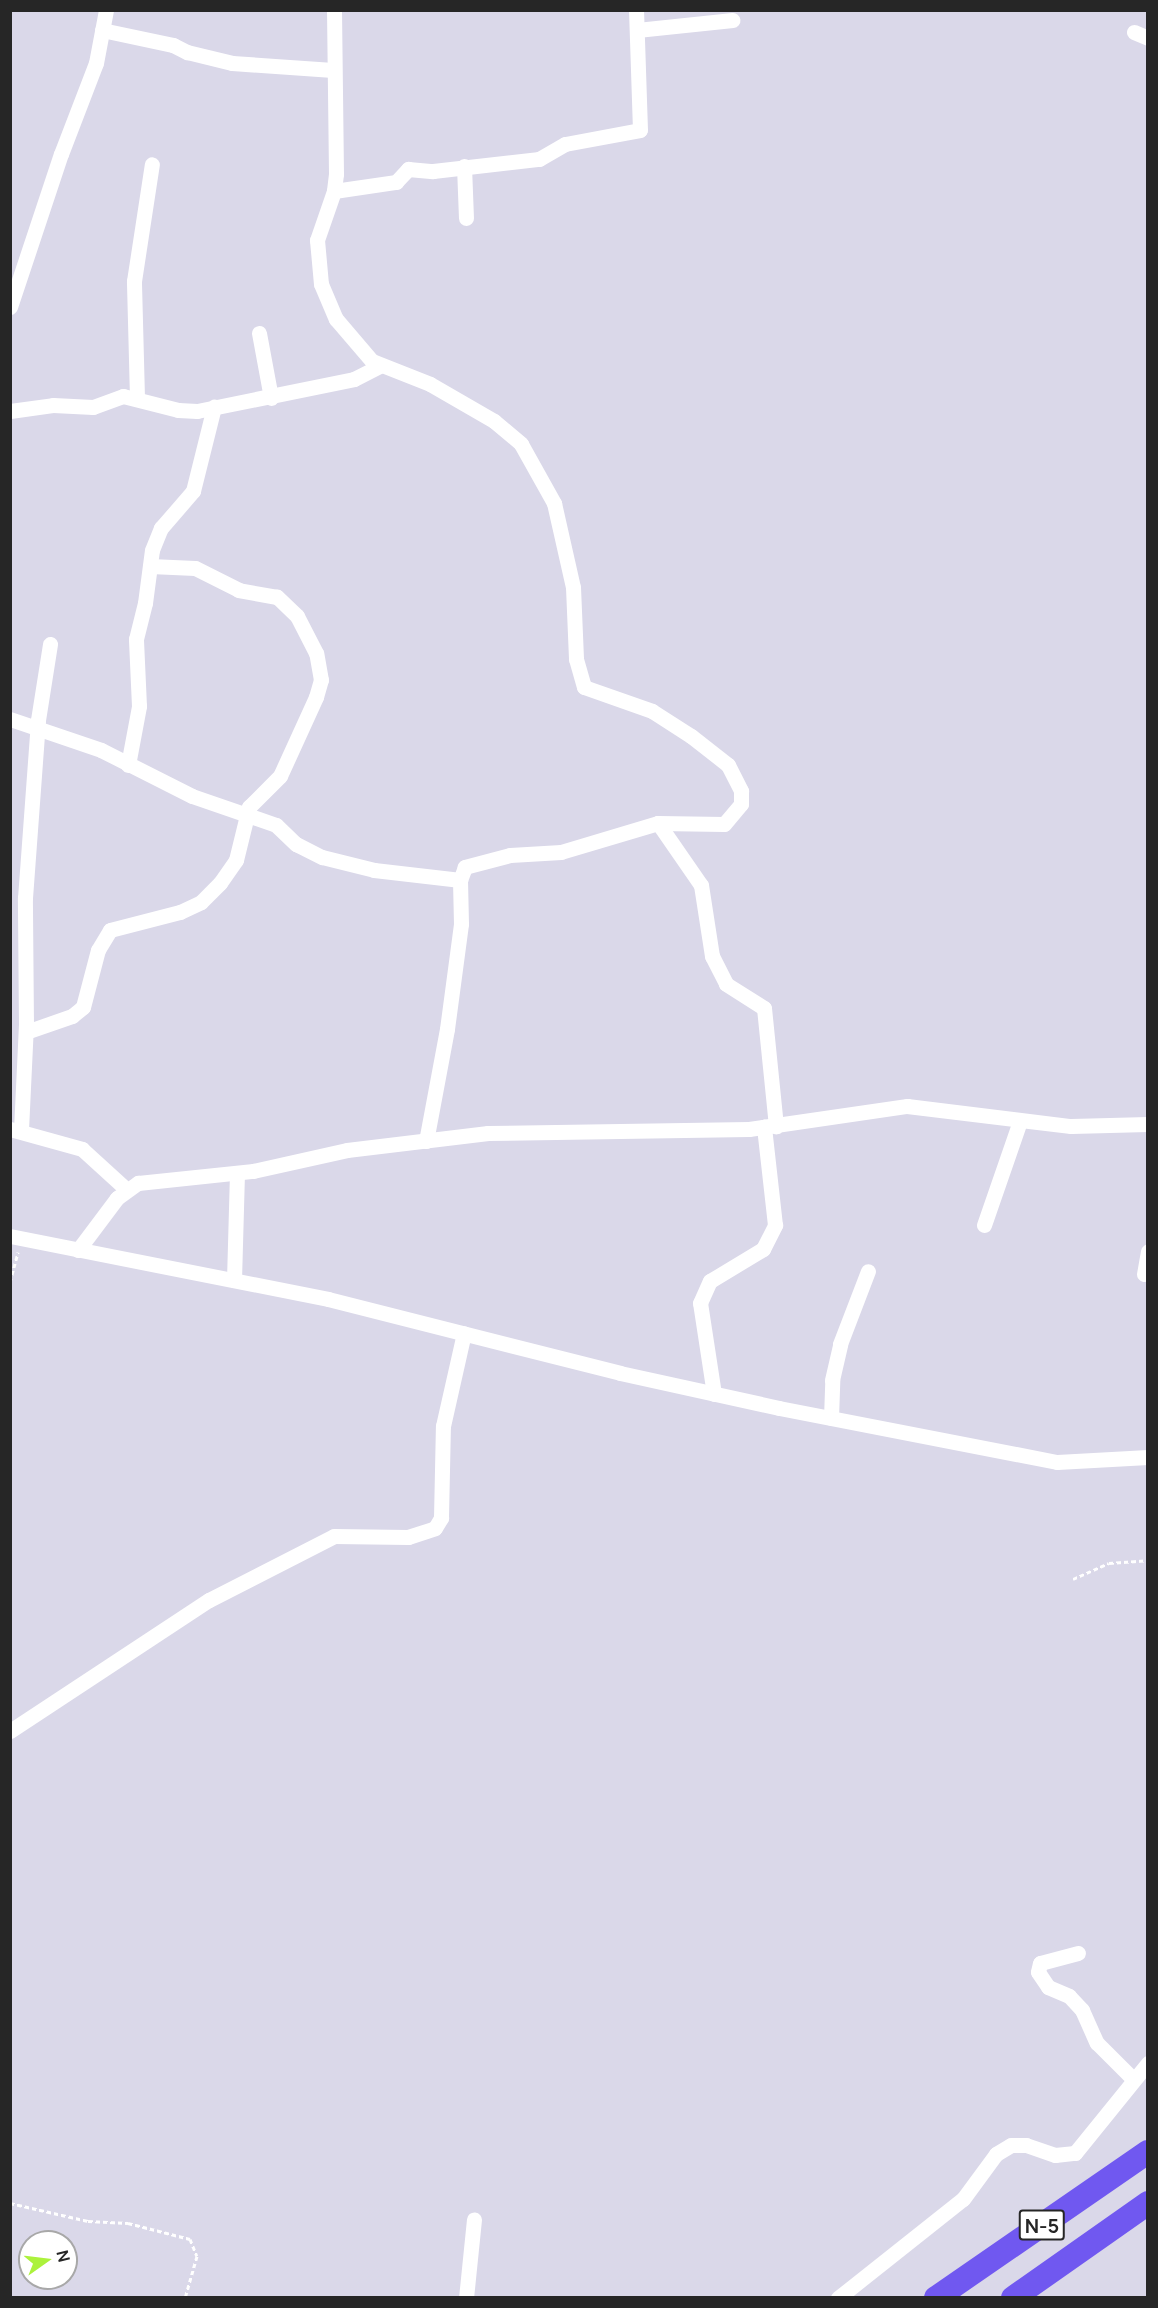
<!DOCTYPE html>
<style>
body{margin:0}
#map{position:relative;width:1158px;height:2308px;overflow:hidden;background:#dad8e9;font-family:Manrope,sans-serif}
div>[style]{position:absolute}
.path>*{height:3px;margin-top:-1.5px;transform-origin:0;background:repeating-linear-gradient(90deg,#fff 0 4.5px,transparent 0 7.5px)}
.minor>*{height:15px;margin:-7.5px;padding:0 7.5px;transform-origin:7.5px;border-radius:7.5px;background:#fff}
.trunk>*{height:24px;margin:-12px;padding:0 12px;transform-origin:12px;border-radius:12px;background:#7058f0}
span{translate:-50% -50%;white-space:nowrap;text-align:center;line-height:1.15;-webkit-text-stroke:4.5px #fff;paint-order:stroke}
.shield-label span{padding:2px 4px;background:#fff;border:2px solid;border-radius:4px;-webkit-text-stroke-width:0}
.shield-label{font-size:20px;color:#262626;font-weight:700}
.frame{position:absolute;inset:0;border:12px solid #262626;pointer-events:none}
.north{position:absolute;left:18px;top:2230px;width:60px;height:60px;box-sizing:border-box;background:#fff;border:2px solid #a8a8a8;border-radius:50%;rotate:76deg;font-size:16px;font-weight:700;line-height:24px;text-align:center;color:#262626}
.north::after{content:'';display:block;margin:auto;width:21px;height:27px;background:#acf23c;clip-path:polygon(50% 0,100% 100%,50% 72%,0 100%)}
</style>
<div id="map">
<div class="path">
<i style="left:10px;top:1282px;width:31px;rotate:-75deg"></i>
<i style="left:1073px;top:1579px;width:39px;rotate:-24deg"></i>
<i style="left:1109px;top:1563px;width:39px;rotate:-4deg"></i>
<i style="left:10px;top:2203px;width:80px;rotate:13deg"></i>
<i style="left:88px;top:2221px;width:40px;rotate:2.9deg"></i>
<i style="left:128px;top:2223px;width:64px;rotate:14.5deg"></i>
<i style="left:190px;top:2239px;width:18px;rotate:68deg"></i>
<i style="left:197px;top:2256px;width:44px;rotate:105.9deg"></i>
</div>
<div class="minor">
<i style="left:334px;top:10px;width:164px;rotate:89.3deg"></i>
<i style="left:336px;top:174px;width:17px;rotate:97deg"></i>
<i style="left:334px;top:191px;width:52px;rotate:109.1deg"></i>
<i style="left:317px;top:240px;width:44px;rotate:84.8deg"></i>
<i style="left:321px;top:284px;width:38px;rotate:67deg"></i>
<i style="left:336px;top:319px;width:55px;rotate:49.4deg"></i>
<i style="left:372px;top:361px;width:62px;rotate:21.6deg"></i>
<i style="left:430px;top:384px;width:74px;rotate:30deg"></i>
<i style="left:494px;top:421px;width:35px;rotate:40deg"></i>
<i style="left:521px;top:444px;width:68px;rotate:60.8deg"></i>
<i style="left:554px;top:503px;width:86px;rotate:77.3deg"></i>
<i style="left:573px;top:587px;width:72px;rotate:87.6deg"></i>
<i style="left:576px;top:659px;width:29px;rotate:74deg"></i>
<i style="left:584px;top:687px;width:72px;rotate:19.4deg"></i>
<i style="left:652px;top:711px;width:46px;rotate:32.7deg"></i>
<i style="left:691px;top:736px;width:47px;rotate:38.1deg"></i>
<i style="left:728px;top:765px;width:29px;rotate:63deg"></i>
<i style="left:741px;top:791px;width:13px;rotate:90deg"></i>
<i style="left:741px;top:804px;width:26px;rotate:130deg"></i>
<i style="left:724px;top:824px;width:66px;rotate:-179.1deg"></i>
<i style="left:658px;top:823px;width:101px;rotate:163.4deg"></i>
<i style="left:561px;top:852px;width:51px;rotate:176.6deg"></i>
<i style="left:510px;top:855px;width:47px;rotate:165.1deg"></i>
<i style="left:465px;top:867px;width:14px;rotate:111deg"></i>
<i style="left:460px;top:880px;width:44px;rotate:88.7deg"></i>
<i style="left:461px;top:924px;width:106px;rotate:97.6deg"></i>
<i style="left:447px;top:1029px;width:114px;rotate:100.6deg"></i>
<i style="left:102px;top:30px;width:73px;rotate:11.9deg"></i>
<i style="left:173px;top:45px;width:16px;rotate:27deg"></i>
<i style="left:187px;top:52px;width:46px;rotate:13.7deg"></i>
<i style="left:232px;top:63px;width:101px;rotate:4deg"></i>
<i style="left:637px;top:30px;width:96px;rotate:-6deg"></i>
<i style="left:1134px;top:32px;width:15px;rotate:23deg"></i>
<i style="left:464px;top:166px;width:52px;rotate:87.8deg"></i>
<i style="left:334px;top:191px;width:63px;rotate:-8.3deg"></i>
<i style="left:396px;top:182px;width:18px;rotate:-47deg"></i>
<i style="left:408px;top:169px;width:25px;rotate:5deg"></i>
<i style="left:433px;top:171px;width:107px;rotate:-6.5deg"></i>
<i style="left:539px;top:159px;width:30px;rotate:-30deg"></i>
<i style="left:565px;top:144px;width:76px;rotate:-10.6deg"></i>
<i style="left:640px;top:130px;width:120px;rotate:-91.9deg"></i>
<i style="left:10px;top:307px;width:161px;rotate:-71.6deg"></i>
<i style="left:61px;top:154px;width:97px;rotate:-69deg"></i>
<i style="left:96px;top:63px;width:54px;rotate:-79.3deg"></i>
<i style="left:259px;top:333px;width:66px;rotate:79.5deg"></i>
<i style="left:137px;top:398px;width:117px;rotate:-91.5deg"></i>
<i style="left:134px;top:281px;width:118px;rotate:-81.3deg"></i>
<i style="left:10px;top:411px;width:43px;rotate:-7.9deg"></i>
<i style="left:53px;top:405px;width:40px;rotate:2.9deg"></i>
<i style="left:93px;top:407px;width:32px;rotate:-20deg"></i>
<i style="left:123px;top:396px;width:57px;rotate:14.3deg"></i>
<i style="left:178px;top:410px;width:19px;rotate:3deg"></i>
<i style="left:197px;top:411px;width:160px;rotate:-11.5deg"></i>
<i style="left:354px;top:379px;width:29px;rotate:-27deg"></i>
<i style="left:10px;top:719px;width:96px;rotate:18.8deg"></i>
<i style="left:101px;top:750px;width:102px;rotate:26.8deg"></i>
<i style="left:192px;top:796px;width:89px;rotate:19deg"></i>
<i style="left:276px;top:825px;width:28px;rotate:44deg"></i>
<i style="left:296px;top:844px;width:29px;rotate:27deg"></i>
<i style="left:322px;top:857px;width:54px;rotate:14deg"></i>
<i style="left:374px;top:870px;width:87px;rotate:6.6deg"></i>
<i style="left:128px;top:765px;width:60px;rotate:-79.4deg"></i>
<i style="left:139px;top:706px;width:67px;rotate:-92.6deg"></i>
<i style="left:136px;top:639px;width:37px;rotate:-76deg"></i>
<i style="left:145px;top:603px;width:53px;rotate:-82.5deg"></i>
<i style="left:152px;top:550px;width:24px;rotate:-68deg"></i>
<i style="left:161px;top:528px;width:49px;rotate:-49.1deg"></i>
<i style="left:193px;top:491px;width:87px;rotate:-76deg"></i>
<i style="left:658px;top:823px;width:75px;rotate:55.3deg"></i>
<i style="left:701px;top:885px;width:72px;rotate:81.2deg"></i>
<i style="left:712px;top:956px;width:31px;rotate:63deg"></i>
<i style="left:726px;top:984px;width:45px;rotate:32.3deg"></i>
<i style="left:764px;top:1008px;width:119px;rotate:84.2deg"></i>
<i style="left:26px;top:1032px;width:49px;rotate:-19.2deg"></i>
<i style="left:72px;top:1016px;width:14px;rotate:-39deg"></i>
<i style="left:83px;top:1007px;width:59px;rotate:-75.3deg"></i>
<i style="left:98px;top:950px;width:23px;rotate:-59deg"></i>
<i style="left:110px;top:930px;width:72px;rotate:-14.4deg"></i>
<i style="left:180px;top:912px;width:23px;rotate:-25deg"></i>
<i style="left:201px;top:902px;width:27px;rotate:-45deg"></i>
<i style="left:220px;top:883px;width:28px;rotate:-55deg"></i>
<i style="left:236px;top:860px;width:55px;rotate:-76.2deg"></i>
<i style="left:249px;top:807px;width:44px;rotate:-45deg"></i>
<i style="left:280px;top:776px;width:87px;rotate:-65.5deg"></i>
<i style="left:316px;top:697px;width:18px;rotate:-74deg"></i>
<i style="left:321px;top:680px;width:27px;rotate:-100deg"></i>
<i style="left:316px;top:653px;width:42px;rotate:-117.2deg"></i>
<i style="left:297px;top:616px;width:28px;rotate:-136deg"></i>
<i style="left:277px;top:597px;width:39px;rotate:-170deg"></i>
<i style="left:239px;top:590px;width:49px;rotate:-153.4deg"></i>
<i style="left:195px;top:568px;width:45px;rotate:-177.5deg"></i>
<i style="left:10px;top:1129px;width:75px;rotate:15.5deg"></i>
<i style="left:82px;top:1149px;width:59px;rotate:42.3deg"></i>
<i style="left:21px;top:1130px;width:105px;rotate:-87.3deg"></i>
<i style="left:26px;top:1025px;width:127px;rotate:-90.5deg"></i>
<i style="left:25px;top:898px;width:178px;rotate:-85.8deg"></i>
<i style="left:38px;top:720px;width:77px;rotate:-81deg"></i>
<i style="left:984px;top:1225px;width:110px;rotate:-70.9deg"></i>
<i style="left:10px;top:1236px;width:324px;rotate:11.2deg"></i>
<i style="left:328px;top:1299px;width:301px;rotate:14.2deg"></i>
<i style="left:620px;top:1373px;width:163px;rotate:12.4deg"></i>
<i style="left:779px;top:1408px;width:283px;rotate:11deg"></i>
<i style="left:1057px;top:1462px;width:91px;rotate:-3.1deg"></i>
<i style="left:78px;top:1250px;width:65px;rotate:-53.1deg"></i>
<i style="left:117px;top:1198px;width:26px;rotate:-36deg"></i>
<i style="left:138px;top:1183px;width:116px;rotate:-6deg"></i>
<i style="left:253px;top:1171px;width:96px;rotate:-12.6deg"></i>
<i style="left:347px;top:1150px;width:142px;rotate:-6.9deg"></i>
<i style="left:488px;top:1133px;width:261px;rotate:-0.9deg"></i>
<i style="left:749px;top:1129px;width:160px;rotate:-8.3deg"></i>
<i style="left:907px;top:1106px;width:165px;rotate:7deg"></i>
<i style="left:1071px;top:1126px;width:77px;rotate:-1.5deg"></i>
<i style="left:1144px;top:1274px;width:23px;rotate:-80deg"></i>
<i style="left:234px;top:1280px;width:107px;rotate:-88.4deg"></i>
<i style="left:714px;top:1394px;width:92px;rotate:-98.7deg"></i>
<i style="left:700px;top:1303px;width:24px;rotate:-66deg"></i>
<i style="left:710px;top:1281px;width:62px;rotate:-31.1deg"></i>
<i style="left:763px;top:1249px;width:27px;rotate:-63deg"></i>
<i style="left:775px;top:1225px;width:99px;rotate:-96.4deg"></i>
<i style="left:831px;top:1418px;width:38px;rotate:-88deg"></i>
<i style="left:832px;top:1380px;width:37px;rotate:-77deg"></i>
<i style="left:840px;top:1344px;width:78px;rotate:-69deg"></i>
<i style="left:10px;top:1731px;width:238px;rotate:-33.4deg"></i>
<i style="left:209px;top:1600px;width:140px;rotate:-27.1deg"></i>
<i style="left:334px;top:1536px;width:74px;rotate:0.8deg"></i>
<i style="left:408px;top:1537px;width:28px;rotate:-18deg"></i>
<i style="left:435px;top:1528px;width:12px;rotate:-59deg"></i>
<i style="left:441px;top:1518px;width:92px;rotate:-88.8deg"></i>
<i style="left:443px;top:1426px;width:95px;rotate:-77.3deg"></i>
<i style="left:1078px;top:1953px;width:39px;rotate:165deg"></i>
<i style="left:1040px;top:1963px;width:9px;rotate:103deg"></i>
<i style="left:1038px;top:1972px;width:18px;rotate:56deg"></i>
<i style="left:1048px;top:1987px;width:23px;rotate:23deg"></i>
<i style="left:1069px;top:1996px;width:19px;rotate:47deg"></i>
<i style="left:1082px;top:2010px;width:36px;rotate:66deg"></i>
<i style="left:1097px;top:2043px;width:51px;rotate:45deg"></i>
<i style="left:466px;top:2298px;width:79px;rotate:-84.2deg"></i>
<i style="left:838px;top:2298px;width:159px;rotate:-38.4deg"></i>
<i style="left:963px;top:2199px;width:56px;rotate:-53.7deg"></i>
<i style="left:996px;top:2154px;width:17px;rotate:-31deg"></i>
<i style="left:1011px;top:2145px;width:15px"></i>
<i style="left:1026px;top:2145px;width:31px;rotate:19deg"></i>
<i style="left:1055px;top:2155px;width:20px;rotate:-6deg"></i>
<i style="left:1075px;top:2153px;width:116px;rotate:-51deg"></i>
</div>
<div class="trunk">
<i style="left:936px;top:2298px;width:257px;rotate:-34.6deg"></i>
<i style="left:1013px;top:2298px;width:165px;rotate:-35.1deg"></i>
</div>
<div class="shield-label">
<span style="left:1042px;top:2225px">N-5</span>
</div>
<div class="frame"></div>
<div class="north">N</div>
</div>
